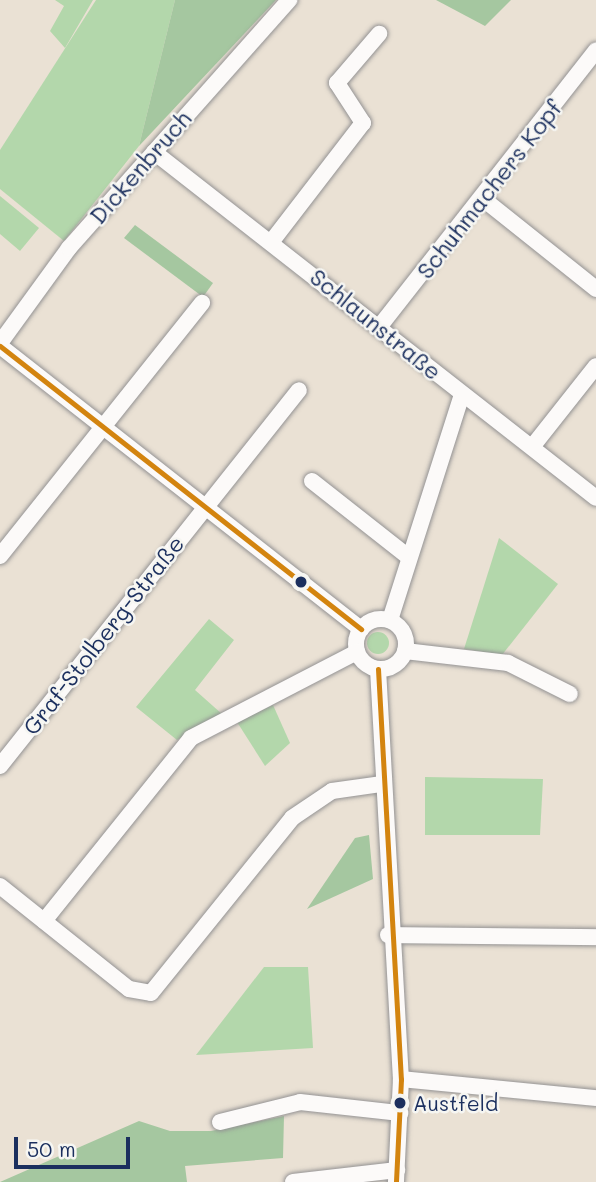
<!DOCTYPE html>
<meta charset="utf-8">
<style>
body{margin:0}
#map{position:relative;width:596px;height:1182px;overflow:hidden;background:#eae1d4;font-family:Mali,sans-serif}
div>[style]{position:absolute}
.green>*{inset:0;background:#b3d7ab}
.round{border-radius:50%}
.forest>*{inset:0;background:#a5c7a0}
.roads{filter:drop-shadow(0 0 2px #939293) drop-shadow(0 0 2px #939293)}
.street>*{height:16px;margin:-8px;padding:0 8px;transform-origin:8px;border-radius:8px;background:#fcfaf9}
.street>.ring{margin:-8px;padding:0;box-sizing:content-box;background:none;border:16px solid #fcfaf9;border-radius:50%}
.bus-1>*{height:5px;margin:-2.5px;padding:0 2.5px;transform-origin:2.5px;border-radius:2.5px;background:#d3840f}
.dots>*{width:19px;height:19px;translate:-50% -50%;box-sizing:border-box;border:4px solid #f6f6f2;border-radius:50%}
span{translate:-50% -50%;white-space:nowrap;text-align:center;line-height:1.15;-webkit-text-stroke:5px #f6f6f2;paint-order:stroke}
.bus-label{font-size:21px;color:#1b2f5e}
.left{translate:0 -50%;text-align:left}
.street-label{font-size:23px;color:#1b2f5e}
.scale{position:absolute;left:14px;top:1137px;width:116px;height:32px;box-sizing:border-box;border:4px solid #1b2f5e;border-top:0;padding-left:9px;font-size:21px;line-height:24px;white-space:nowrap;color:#1b2f5e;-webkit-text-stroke:5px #f6f6f2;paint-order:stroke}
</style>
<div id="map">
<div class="green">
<i style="clip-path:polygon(55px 0,93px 0,65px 48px,50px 31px,64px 6px)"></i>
<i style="clip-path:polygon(96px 0,175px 0,139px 146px,64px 241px,0 189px,0 150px)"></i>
<i style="clip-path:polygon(0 196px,39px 228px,20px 251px,0 234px)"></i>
<i style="clip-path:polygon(499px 538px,558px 584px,502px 655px,464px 649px)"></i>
<i style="clip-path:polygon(209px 619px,234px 640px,195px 690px,222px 714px,177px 740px,136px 707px)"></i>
<i class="round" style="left:367px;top:632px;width:22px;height:22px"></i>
<i style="clip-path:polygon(273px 705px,290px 743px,265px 766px,237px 722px)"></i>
<i style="clip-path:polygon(425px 777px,543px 779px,540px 835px,425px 835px)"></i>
<i style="clip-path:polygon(264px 967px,308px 967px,313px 1048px,196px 1055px)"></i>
</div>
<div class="forest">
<i style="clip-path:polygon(175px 0,276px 0,139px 146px)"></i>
<i style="clip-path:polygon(436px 0,511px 0,485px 26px)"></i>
<i style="clip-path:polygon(135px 225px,213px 283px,203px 297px,124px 238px)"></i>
<i style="clip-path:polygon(369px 835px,373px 879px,307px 909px,355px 838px)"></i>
<i style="clip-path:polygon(284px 1116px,283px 1158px,185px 1166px,187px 1182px,0 1182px,139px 1121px,170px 1131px,211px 1131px)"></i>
</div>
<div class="roads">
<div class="street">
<i style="left:154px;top:152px;width:561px;rotate:38.05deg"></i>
<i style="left:482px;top:198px;width:146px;rotate:38.6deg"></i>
<i style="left:272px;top:241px;width:149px;rotate:-52.4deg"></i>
<i style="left:363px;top:123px;width:48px;rotate:-123deg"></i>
<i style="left:337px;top:83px;width:65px;rotate:-49.4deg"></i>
<i style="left:380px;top:326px;width:350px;rotate:-51.9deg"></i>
<i style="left:0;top:343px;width:117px;rotate:-54deg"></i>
<i style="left:69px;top:248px;width:332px;rotate:-48.4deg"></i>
<i style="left:0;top:346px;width:459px;rotate:38.1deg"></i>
<i style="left:532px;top:447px;width:103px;rotate:-51.7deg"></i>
<i style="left:312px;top:481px;width:120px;rotate:38.2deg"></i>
<i style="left:0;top:556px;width:324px;rotate:-51.4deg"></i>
<i class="ring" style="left:356px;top:619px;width:34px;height:34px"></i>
<i style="left:390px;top:620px;width:236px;rotate:-72.3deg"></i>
<i style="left:405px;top:651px;width:104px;rotate:6.6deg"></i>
<i style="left:508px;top:663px;width:69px;rotate:26.6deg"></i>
<i style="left:378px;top:669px;width:411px;rotate:86.8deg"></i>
<i style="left:401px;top:1079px;width:103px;rotate:92.8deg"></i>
<i style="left:0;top:766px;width:480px;rotate:-51.5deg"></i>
<i style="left:0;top:886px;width:165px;rotate:38.6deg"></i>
<i style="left:129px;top:989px;width:22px;rotate:10deg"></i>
<i style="left:151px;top:993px;width:225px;rotate:-51.1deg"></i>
<i style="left:292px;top:818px;width:48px;rotate:-34deg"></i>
<i style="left:332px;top:791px;width:49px;rotate:-8.1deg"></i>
<i style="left:44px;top:921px;width:235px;rotate:-51.2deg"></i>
<i style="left:191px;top:738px;width:187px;rotate:-27.4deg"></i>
<i style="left:388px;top:935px;width:208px;rotate:0.6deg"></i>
<i style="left:401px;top:1079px;width:196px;rotate:5.6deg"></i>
<i style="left:220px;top:1122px;width:82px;rotate:-14deg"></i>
<i style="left:300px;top:1102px;width:101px;rotate:6.3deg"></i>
<i style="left:293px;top:1182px;width:105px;rotate:-6.6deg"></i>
</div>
</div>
<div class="bus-1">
<i style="left:0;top:346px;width:459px;rotate:38.1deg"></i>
<i style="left:378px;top:669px;width:411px;rotate:86.8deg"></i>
<i style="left:401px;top:1079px;width:103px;rotate:92.8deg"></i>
</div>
<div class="dots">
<i style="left:301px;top:582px;background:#1b2f5e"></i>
<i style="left:400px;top:1103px;background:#1b2f5e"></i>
</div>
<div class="bus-label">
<span class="left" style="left:413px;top:1103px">Austfeld</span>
</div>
<div class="street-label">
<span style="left:140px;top:167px;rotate:-49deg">Dickenbruch</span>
<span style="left:489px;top:189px;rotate:-52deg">Schuhmachers Kopf</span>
<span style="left:376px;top:324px;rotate:39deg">Schlaunstraße</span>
<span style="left:103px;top:635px;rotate:-52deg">Graf-Stolberg-Straße</span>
</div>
<div class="scale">50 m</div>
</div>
